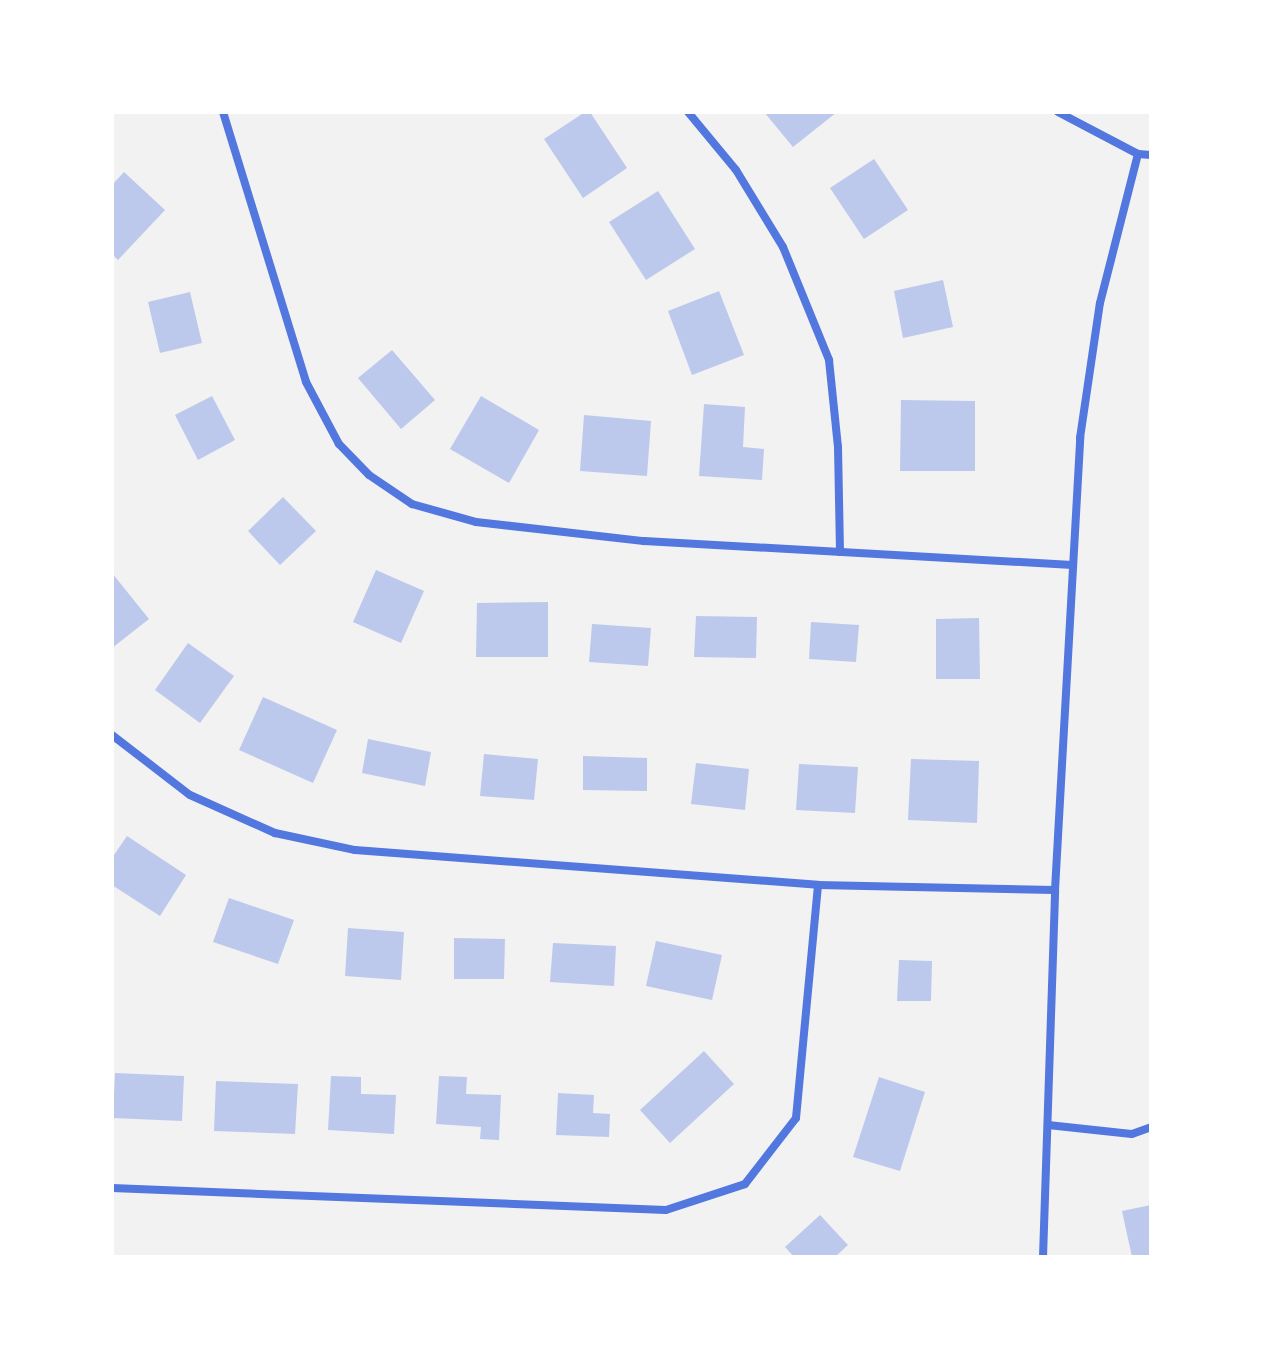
<!DOCTYPE html>
<style>
body{margin:0}
#map{position:relative;width:1263px;height:1369px;overflow:hidden;background:#f2f2f2;font-family:Quicksand,sans-serif}
div>[style]{position:absolute}
.building>*{inset:0;background:#bdc9ec}
.minor>*{height:8px;margin:-4px;padding:0 4px;transform-origin:4px;border-radius:4px;background:#5277de}
span{translate:-50% -50%;white-space:nowrap;text-align:center;line-height:1.15;-webkit-text-stroke:6px #fff;paint-order:stroke}
.frame{position:absolute;inset:0;border:114px solid #fff;pointer-events:none}
</style>
<div id="map">
<div class="building">
<i style="clip-path:polygon(585px 112px,590px 112px,627px 168px,583px 198px,544px 139px)"></i>
<i style="clip-path:polygon(764px 112px,837px 112px,793px 147px)"></i>
<i style="clip-path:polygon(874px 159px,908px 210px,864px 239px,830px 188px)"></i>
<i style="clip-path:polygon(124px 172px,165px 210px,118px 260px,112px 254px,112px 185px)"></i>
<i style="clip-path:polygon(658px 191px,695px 249px,646px 280px,609px 222px)"></i>
<i style="clip-path:polygon(943px 280px,953px 327px,903px 338px,894px 291px)"></i>
<i style="clip-path:polygon(719px 291px,744px 355px,692px 375px,668px 311px)"></i>
<i style="clip-path:polygon(190px 292px,202px 343px,160px 353px,148px 302px)"></i>
<i style="clip-path:polygon(392px 350px,435px 400px,401px 429px,358px 378px)"></i>
<i style="clip-path:polygon(212px 396px,235px 440px,198px 460px,175px 415px)"></i>
<i style="clip-path:polygon(481px 396px,539px 430px,509px 483px,450px 449px)"></i>
<i style="clip-path:polygon(901px 400px,975px 401px,975px 471px,900px 471px)"></i>
<i style="clip-path:polygon(704px 404px,745px 407px,743px 447px,764px 449px,762px 480px,699px 476px)"></i>
<i style="clip-path:polygon(584px 415px,651px 421px,647px 476px,580px 471px)"></i>
<i style="clip-path:polygon(283px 497px,316px 531px,280px 565px,248px 531px)"></i>
<i style="clip-path:polygon(376px 570px,424px 591px,401px 643px,353px 622px)"></i>
<i style="clip-path:polygon(112px 573px,149px 619px,112px 648px)"></i>
<i style="clip-path:polygon(548px 602px,548px 657px,476px 657px,477px 603px)"></i>
<i style="clip-path:polygon(696px 616px,757px 617px,756px 658px,694px 657px)"></i>
<i style="clip-path:polygon(979px 618px,980px 679px,936px 679px,936px 619px)"></i>
<i style="clip-path:polygon(811px 622px,859px 625px,856px 662px,809px 659px)"></i>
<i style="clip-path:polygon(592px 624px,651px 628px,648px 666px,589px 662px)"></i>
<i style="clip-path:polygon(188px 643px,234px 676px,200px 723px,155px 690px)"></i>
<i style="clip-path:polygon(263px 697px,337px 730px,313px 783px,239px 750px)"></i>
<i style="clip-path:polygon(368px 739px,431px 752px,425px 786px,362px 773px)"></i>
<i style="clip-path:polygon(484px 754px,538px 759px,534px 800px,480px 796px)"></i>
<i style="clip-path:polygon(583px 756px,647px 758px,647px 791px,583px 790px)"></i>
<i style="clip-path:polygon(911px 759px,979px 761px,977px 823px,908px 820px)"></i>
<i style="clip-path:polygon(696px 763px,749px 769px,745px 810px,691px 804px)"></i>
<i style="clip-path:polygon(799px 764px,858px 767px,855px 813px,796px 810px)"></i>
<i style="clip-path:polygon(127px 836px,186px 875px,160px 916px,112px 885px,112px 858px)"></i>
<i style="clip-path:polygon(229px 898px,294px 920px,278px 964px,213px 942px)"></i>
<i style="clip-path:polygon(348px 928px,404px 932px,401px 980px,345px 976px)"></i>
<i style="clip-path:polygon(454px 938px,505px 939px,504px 979px,454px 979px)"></i>
<i style="clip-path:polygon(656px 941px,722px 955px,712px 1000px,646px 986px)"></i>
<i style="clip-path:polygon(553px 943px,616px 946px,614px 986px,550px 982px)"></i>
<i style="clip-path:polygon(899px 960px,932px 961px,931px 1001px,897px 1001px)"></i>
<i style="clip-path:polygon(704px 1051px,734px 1084px,670px 1143px,640px 1110px)"></i>
<i style="clip-path:polygon(115px 1073px,184px 1076px,182px 1121px,113px 1118px)"></i>
<i style="clip-path:polygon(331px 1076px,361px 1077px,361px 1094px,396px 1095px,394px 1134px,328px 1130px)"></i>
<i style="clip-path:polygon(439px 1076px,467px 1077px,466px 1094px,501px 1095px,499px 1140px,480px 1139px,481px 1127px,436px 1124px)"></i>
<i style="clip-path:polygon(879px 1077px,925px 1092px,900px 1171px,853px 1157px)"></i>
<i style="clip-path:polygon(216px 1081px,298px 1084px,295px 1134px,214px 1131px)"></i>
<i style="clip-path:polygon(558px 1093px,594px 1095px,593px 1113px,610px 1114px,609px 1137px,556px 1135px)"></i>
<i style="clip-path:polygon(1151px 1205px,1149px 1257px,1132px 1257px,1122px 1211px)"></i>
<i style="clip-path:polygon(820px 1215px,848px 1245px,835px 1257px,794px 1257px,785px 1247px)"></i>
</div>
<div class="minor">
<i style="left:223px;top:112px;width:282px;rotate:72.9deg"></i>
<i style="left:306px;top:382px;width:70px;rotate:62deg"></i>
<i style="left:339px;top:444px;width:43px;rotate:45.9deg"></i>
<i style="left:369px;top:475px;width:52px;rotate:34deg"></i>
<i style="left:412px;top:504px;width:66px;rotate:15.7deg"></i>
<i style="left:476px;top:522px;width:169px;rotate:6.5deg"></i>
<i style="left:644px;top:541px;width:429px;rotate:3.2deg"></i>
<i style="left:688px;top:112px;width:75px;rotate:50.4deg"></i>
<i style="left:736px;top:170px;width:90px;rotate:58.6deg"></i>
<i style="left:783px;top:247px;width:122px;rotate:67.8deg"></i>
<i style="left:829px;top:360px;width:87px;rotate:84.1deg"></i>
<i style="left:838px;top:447px;width:105px;rotate:88.9deg"></i>
<i style="left:1058px;top:112px;width:90px;rotate:27.7deg"></i>
<i style="left:1138px;top:154px;width:13px;rotate:4deg"></i>
<i style="left:112px;top:735px;width:98px;rotate:37.6deg"></i>
<i style="left:190px;top:795px;width:93px;rotate:24.1deg"></i>
<i style="left:275px;top:833px;width:82px;rotate:12deg"></i>
<i style="left:355px;top:850px;width:464px;rotate:4.3deg"></i>
<i style="left:818px;top:885px;width:237px;rotate:1.2deg"></i>
<i style="left:1048px;top:1125px;width:84px;rotate:6.1deg"></i>
<i style="left:1132px;top:1134px;width:20px;rotate:-20deg"></i>
<i style="left:112px;top:1188px;width:554px;rotate:2.27deg"></i>
<i style="left:666px;top:1210px;width:83px;rotate:-18.2deg"></i>
<i style="left:745px;top:1184px;width:83px;rotate:-52.3deg"></i>
<i style="left:796px;top:1118px;width:234px;rotate:-84.6deg"></i>
<i style="left:1043px;top:1257px;width:367px;rotate:-88.1deg"></i>
<i style="left:1055px;top:890px;width:453px;rotate:-86.8deg"></i>
<i style="left:1080px;top:438px;width:136px;rotate:-81.6deg"></i>
<i style="left:1100px;top:303px;width:154px;rotate:-75.7deg"></i>
</div>
<div class="frame"></div>
</div>
